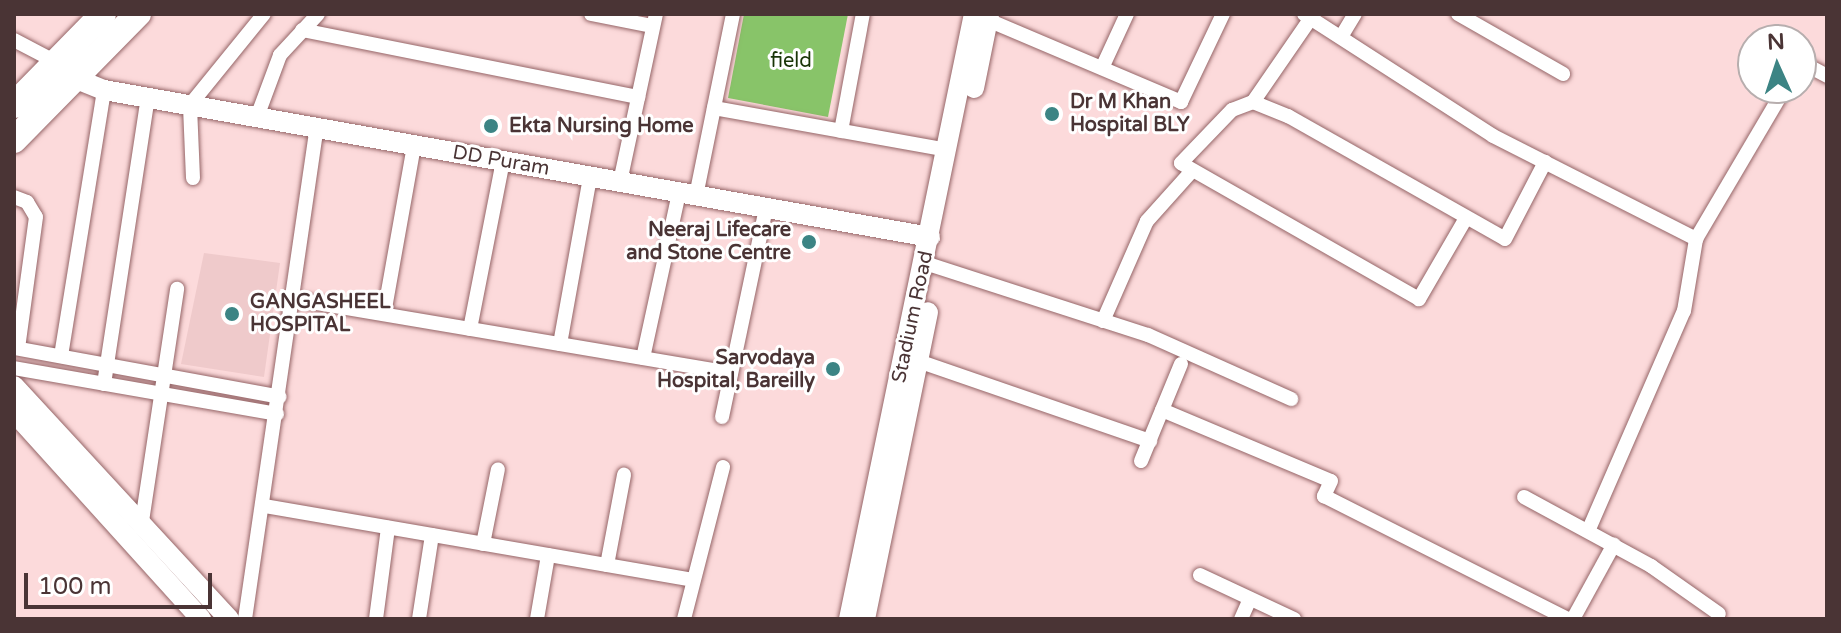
<!DOCTYPE html>
<style>
body{margin:0}
#map{position:relative;width:1841px;height:633px;overflow:hidden;background:#fcdadb;font-family:"Varela Round",sans-serif}
div>[style]{position:absolute}
.built>*{inset:0;background:#efcacb}
.green>*{inset:0;background:#88c469}
.roads{filter:drop-shadow(0 0 2px #956567) drop-shadow(0 0 2px #956567)}
.street>*{height:14px;margin:-7px;padding:0 7px;transform-origin:7px;border-radius:7px;background:#fff}
.secondary>*{height:20px;margin:-10px;padding:0 10px;transform-origin:10px;border-radius:10px;background:#fff}
.highway>*{height:26px;margin:-13px;padding:0 13px;transform-origin:13px;border-radius:13px;background:#fff}
.dots>*{width:22px;height:22px;translate:-50% -50%;box-sizing:border-box;border:4px solid #fff;border-radius:50%}
span{translate:-50% -50%;white-space:nowrap;text-align:center;line-height:1.15;-webkit-text-stroke:6px #fff;paint-order:stroke}
.park-label{font-size:20px;color:#193507}
.poi-label{font-size:20px;color:#4a3435;font-weight:700}
.left{translate:0 -50%;text-align:left}
.right{translate:-100% -50%;text-align:right}
.street-label{font-size:20px;color:#4a3435}
.frame{position:absolute;inset:0;border:16px solid #4a3435;pointer-events:none}
.north{position:absolute;left:1737px;top:24px;width:80px;height:80px;box-sizing:border-box;background:#fff;border:2px solid #b7aeae;border-radius:50%;rotate:357deg;font-size:22px;font-weight:700;line-height:32px;text-align:center;color:#4a3435}
.north::after{content:'';display:block;margin:auto;width:28px;height:36px;background:#3c8484;clip-path:polygon(50% 0,100% 100%,50% 72%,0 100%)}
.scale{position:absolute;left:24px;top:573px;width:188px;height:36px;box-sizing:border-box;border:4px solid #4a3435;border-top:0;padding-left:10px;font-size:24px;line-height:28px;white-space:nowrap;color:#4a3435;-webkit-text-stroke:6px #fff;paint-order:stroke}
</style>
<div id="map">
<div class="built">
<i style="clip-path:polygon(204px 253px,280px 263px,264px 377px,181px 364px)"></i>
</div>
<div class="green">
<i style="clip-path:polygon(744px 14px,848px 14px,828px 117px,728px 98px)"></i>
</div>
<div class="roads">
<div class="street">
<i style="left:591px;top:14px;width:63px;rotate:11deg"></i>
<i style="left:1304px;top:14px;width:225px;rotate:32.8deg"></i>
<i style="left:1493px;top:136px;width:228px;rotate:26.9deg"></i>
<i style="left:1458px;top:14px;width:121px;rotate:29.7deg"></i>
<i style="left:988px;top:20px;width:210px;rotate:23deg"></i>
<i style="left:1181px;top:102px;width:98px;rotate:-64.5deg"></i>
<i style="left:302px;top:30px;width:343px;rotate:11.3deg"></i>
<i style="left:1341px;top:37px;width:27px;rotate:-59deg"></i>
<i style="left:14px;top:40px;width:52px;rotate:27.6deg"></i>
<i style="left:1801px;top:62px;width:30px;rotate:28deg"></i>
<i style="left:1102px;top:68px;width:60px;rotate:-65.2deg"></i>
<i style="left:1253px;top:102px;width:102px;rotate:-55.4deg"></i>
<i style="left:714px;top:108px;width:237px;rotate:10.2deg"></i>
<i style="left:257px;top:117px;width:66px;rotate:-69.6deg"></i>
<i style="left:280px;top:55px;width:56px;rotate:-47.2deg"></i>
<i style="left:841px;top:131px;width:119px;rotate:-79.4deg"></i>
<i style="left:193px;top:178px;width:73px;rotate:-92.4deg"></i>
<i style="left:190px;top:105px;width:117px;rotate:-50.9deg"></i>
<i style="left:620px;top:182px;width:172px;rotate:-77.9deg"></i>
<i style="left:696px;top:196px;width:186px;rotate:-78.5deg"></i>
<i style="left:14px;top:197px;width:14px;rotate:21deg"></i>
<i style="left:27px;top:202px;width:17px;rotate:59deg"></i>
<i style="left:36px;top:217px;width:132px;rotate:97.8deg"></i>
<i style="left:1466px;top:218px;width:94px;rotate:120.1deg"></i>
<i style="left:1419px;top:299px;width:274px;rotate:-150.3deg"></i>
<i style="left:1181px;top:163px;width:74px;rotate:-46.1deg"></i>
<i style="left:1232px;top:110px;width:22px;rotate:-21deg"></i>
<i style="left:1253px;top:102px;width:38px;rotate:22deg"></i>
<i style="left:1288px;top:116px;width:249px;rotate:29.5deg"></i>
<i style="left:1505px;top:239px;width:87px;rotate:-62.5deg"></i>
<i style="left:925px;top:263px;width:234px;rotate:17.9deg"></i>
<i style="left:1148px;top:335px;width:157px;rotate:24.1deg"></i>
<i style="left:293px;top:299px;width:444px;rotate:9.6deg"></i>
<i style="left:384px;top:314px;width:172px;rotate:-79.9deg"></i>
<i style="left:1103px;top:321px;width:109px;rotate:-66.3deg"></i>
<i style="left:1147px;top:221px;width:66px;rotate:-48.1deg"></i>
<i style="left:470px;top:329px;width:171px;rotate:-78.9deg"></i>
<i style="left:560px;top:344px;width:170px;rotate:-79.8deg"></i>
<i style="left:14px;top:348px;width:270px;rotate:10.4deg"></i>
<i style="left:61px;top:356px;width:269px;rotate:-80.8deg"></i>
<i style="left:643px;top:358px;width:169px;rotate:-77.7deg"></i>
<i style="left:912px;top:359px;width:252px;rotate:19deg"></i>
<i style="left:14px;top:368px;width:267px;rotate:9.9deg"></i>
<i style="left:104px;top:384px;width:289px;rotate:-81.3deg"></i>
<i style="left:1162px;top:410px;width:183px;rotate:22.8deg"></i>
<i style="left:1331px;top:481px;width:17px;rotate:115deg"></i>
<i style="left:1324px;top:496px;width:273px;rotate:26.8deg"></i>
<i style="left:722px;top:417px;width:214px;rotate:-78.1deg"></i>
<i style="left:1141px;top:461px;width:105px;rotate:-67.6deg"></i>
<i style="left:1524px;top:497px;width:145px;rotate:28.5deg"></i>
<i style="left:1651px;top:566px;width:83px;rotate:35.2deg"></i>
<i style="left:265px;top:506px;width:433px;rotate:9.8deg"></i>
<i style="left:141px;top:528px;width:242px;rotate:-81.4deg"></i>
<i style="left:1589px;top:529px;width:238px;rotate:-66.5deg"></i>
<i style="left:1684px;top:311px;width:73px;rotate:-80.5deg"></i>
<i style="left:1696px;top:239px;width:175px;rotate:-59.5deg"></i>
<i style="left:483px;top:544px;width:76px;rotate:-78.7deg"></i>
<i style="left:607px;top:565px;width:92px;rotate:-79.3deg"></i>
<i style="left:1200px;top:575px;width:104px;rotate:25.1deg"></i>
<i style="left:245px;top:619px;width:496px;rotate:-81.7deg"></i>
<i style="left:376px;top:619px;width:92px;rotate:-82.5deg"></i>
<i style="left:419px;top:619px;width:85px;rotate:-81.2deg"></i>
<i style="left:537px;top:619px;width:65px;rotate:-80.2deg"></i>
<i style="left:684px;top:619px;width:157px;rotate:-75.6deg"></i>
<i style="left:1241px;top:619px;width:22px;rotate:-66deg"></i>
<i style="left:1573px;top:619px;width:85px;rotate:-61.3deg"></i>
</div>
<div class="secondary">
<i style="left:74px;top:78px;width:32px;rotate:22deg"></i>
<i style="left:104px;top:90px;width:839px;rotate:10.09deg"></i>
<i style="left:974px;top:88px;width:76px;rotate:-78.5deg"></i>
<i style="left:14px;top:386px;width:317px;rotate:47.3deg"></i>
<i style="left:14px;top:412px;width:279px;rotate:47.9deg"></i>
<i style="left:849px;top:619px;width:618px;rotate:-78.33deg"></i>
<i style="left:865px;top:619px;width:313px;rotate:-78.4deg"></i>
</div>
<div class="highway">
<i style="left:14px;top:105px;width:127px;rotate:-45.6deg"></i>
<i style="left:14px;top:140px;width:177px;rotate:-45.5deg"></i>
</div>
</div>
<div class="dots">
<i style="left:1052px;top:114px;background:#3c8484"></i>
<i style="left:491px;top:126px;background:#3c8484"></i>
<i style="left:809px;top:242px;background:#3c8484"></i>
<i style="left:232px;top:314px;background:#3c8484"></i>
<i style="left:833px;top:369px;background:#3c8484"></i>
</div>
<div class="park-label">
<span style="left:791px;top:61px">field</span>
</div>
<div class="poi-label">
<span class="left" style="left:1070px;top:114px">Dr M Khan<br>Hospital BLY</span>
<span class="left" style="left:509px;top:126px">Ekta Nursing Home</span>
<span class="right" style="left:791px;top:242px">Neeraj Lifecare<br>and Stone Centre</span>
<span class="left" style="left:250px;top:314px">GANGASHEEL<br>HOSPITAL</span>
<span class="right" style="left:815px;top:370px">Sarvodaya<br>Hospital, Bareilly</span>
</div>
<div class="street-label">
<span style="left:501px;top:161px;rotate:10deg">DD Puram</span>
<span style="left:913px;top:317px;rotate:-78deg">Stadium Road</span>
</div>
<div class="frame"></div>
<div class="north">N</div>
<div class="scale">100 m</div>
</div>
